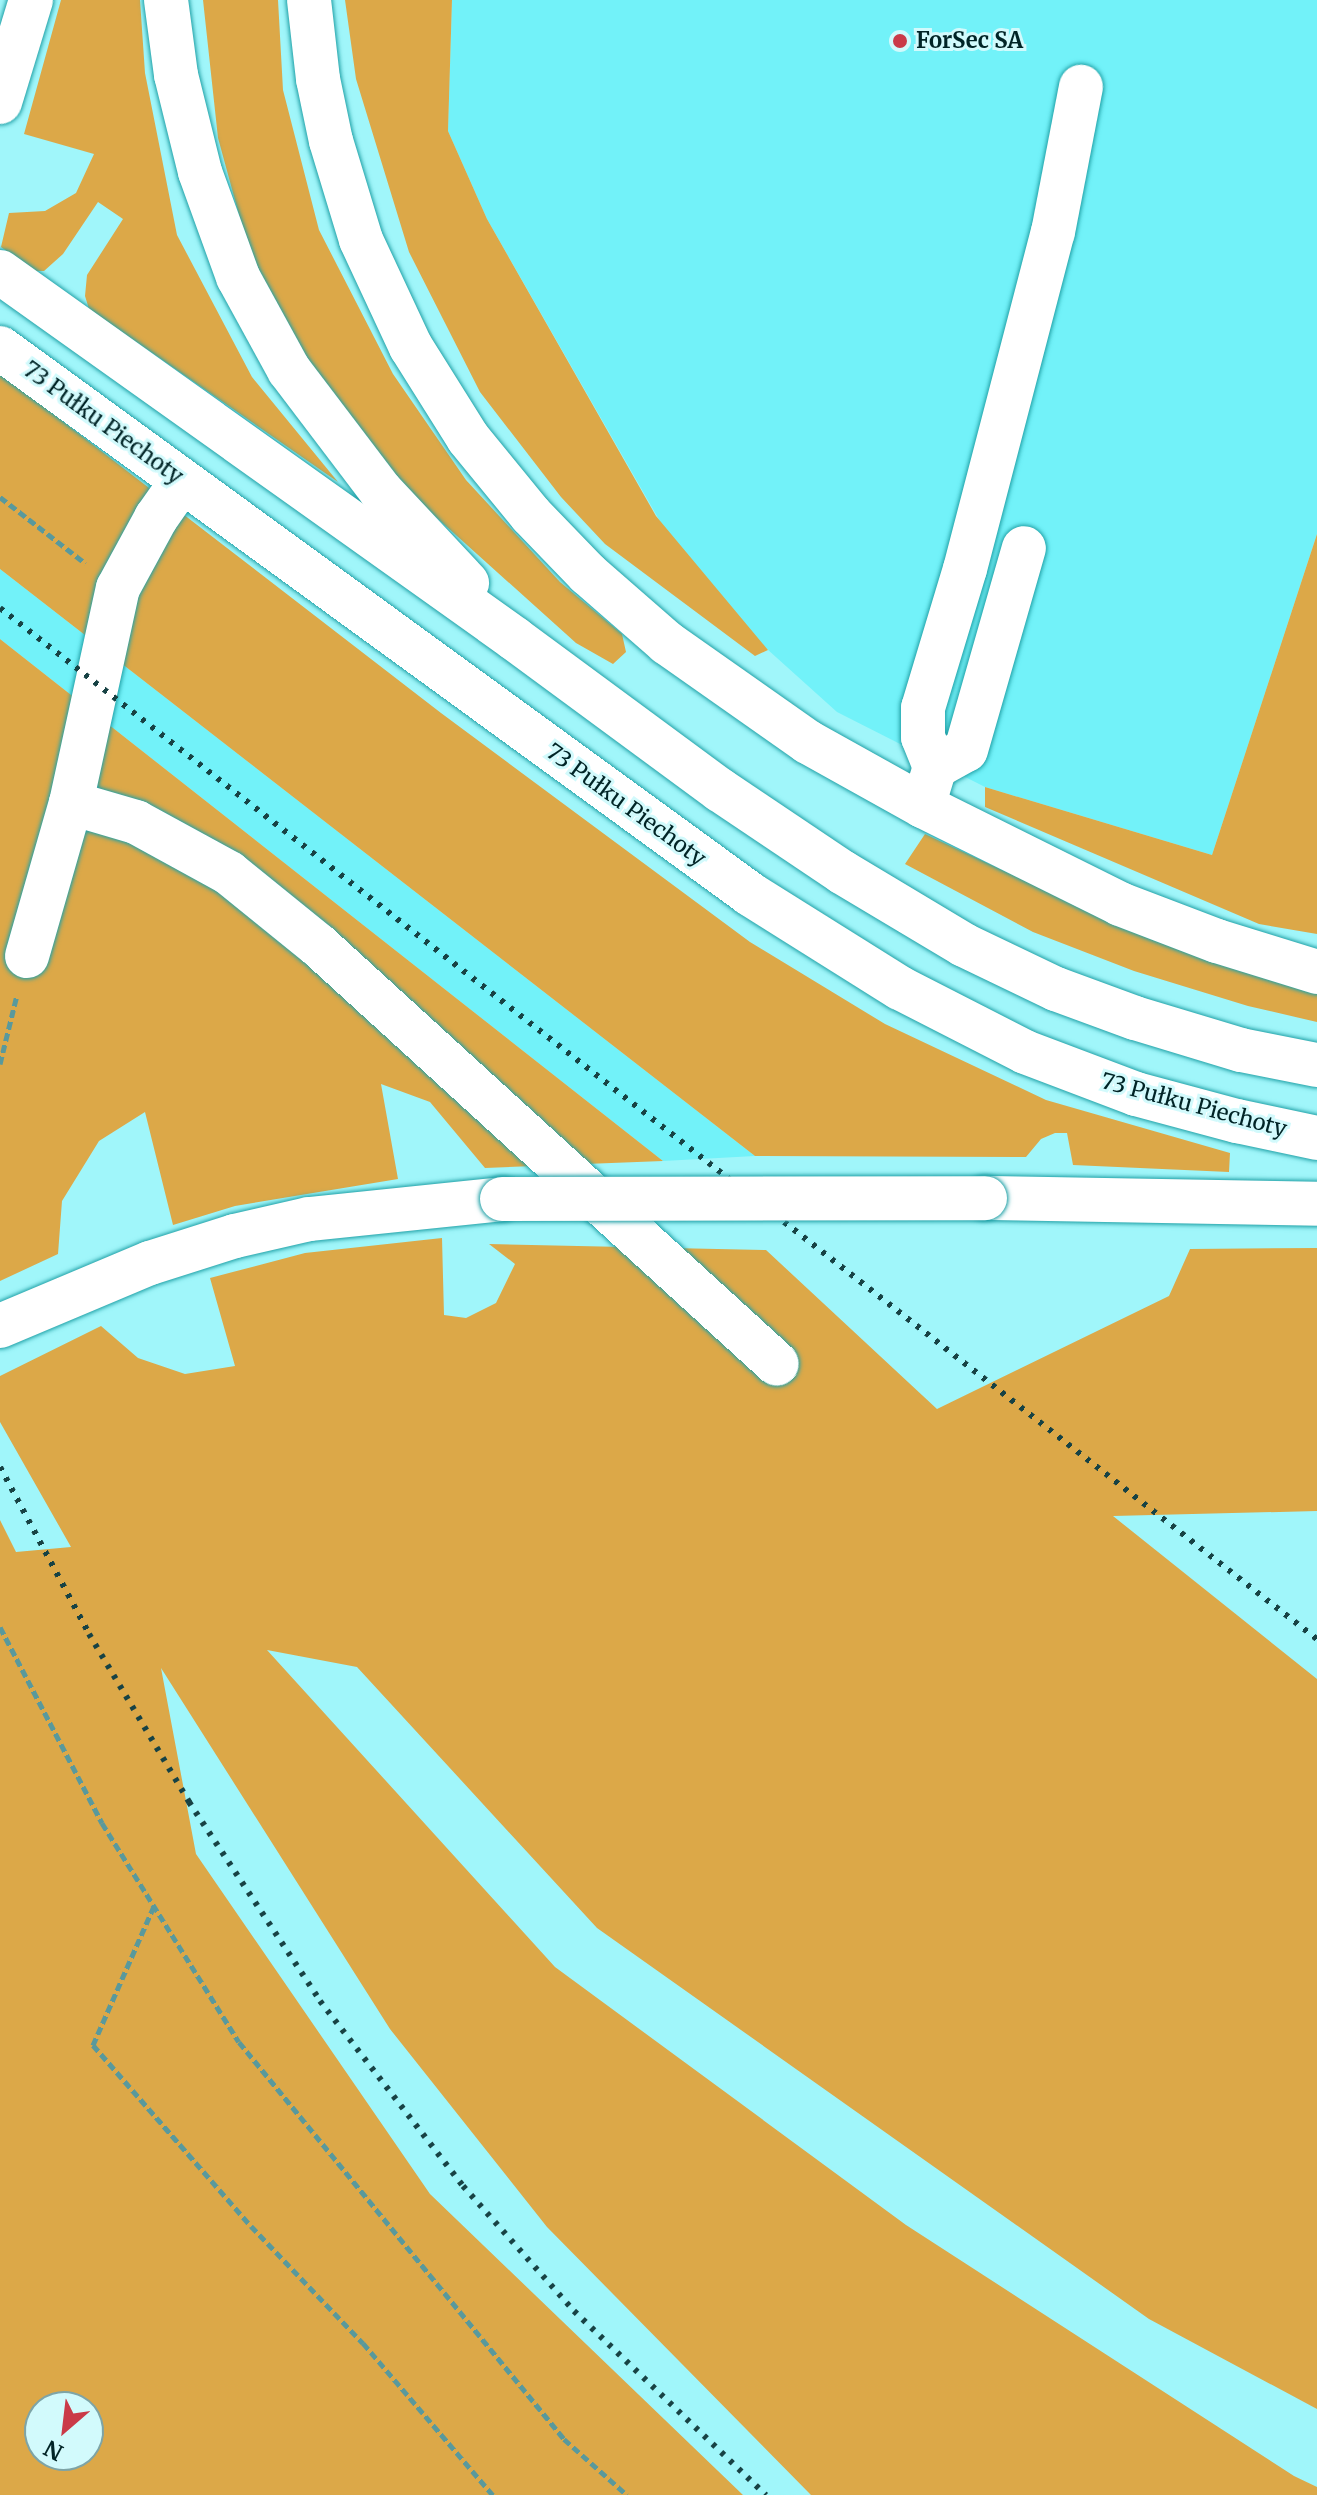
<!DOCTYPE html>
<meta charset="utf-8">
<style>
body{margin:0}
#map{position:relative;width:1317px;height:2495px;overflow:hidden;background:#a0f6fa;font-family:Merriweather,serif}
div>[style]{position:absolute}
.built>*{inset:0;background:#72f2f9}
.green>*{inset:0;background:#dca848}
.path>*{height:5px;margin-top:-2.5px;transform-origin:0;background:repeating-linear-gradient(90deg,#59999c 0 8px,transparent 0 12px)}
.roads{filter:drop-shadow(0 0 2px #21a1a7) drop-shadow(0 0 2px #21a1a7)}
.minor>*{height:44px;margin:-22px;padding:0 22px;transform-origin:22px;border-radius:22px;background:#fff}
.major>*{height:44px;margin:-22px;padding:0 22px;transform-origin:22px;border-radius:22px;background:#fff}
.rail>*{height:6px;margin-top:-3px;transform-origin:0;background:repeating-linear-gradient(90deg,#174244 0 4px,transparent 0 12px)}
.bridges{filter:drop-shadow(0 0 2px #21a1a7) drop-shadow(0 0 2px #21a1a7)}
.major-bridge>*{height:44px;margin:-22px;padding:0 22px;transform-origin:22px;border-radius:22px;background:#fff}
.dots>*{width:22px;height:22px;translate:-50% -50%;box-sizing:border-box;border:4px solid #d2fafc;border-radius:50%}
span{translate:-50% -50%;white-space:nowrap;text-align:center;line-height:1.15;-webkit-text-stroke:6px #d2fafc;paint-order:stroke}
.poi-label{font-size:22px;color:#002426;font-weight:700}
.left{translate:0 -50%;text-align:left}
.street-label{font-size:22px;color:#002426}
.north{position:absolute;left:24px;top:2391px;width:80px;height:80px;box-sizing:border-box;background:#d2fafc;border:2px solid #7ea4a6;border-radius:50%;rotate:208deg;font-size:22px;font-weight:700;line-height:32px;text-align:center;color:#002426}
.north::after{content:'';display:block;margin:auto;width:28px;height:36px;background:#ca3a48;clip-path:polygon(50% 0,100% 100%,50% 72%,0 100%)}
</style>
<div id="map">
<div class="built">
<i style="clip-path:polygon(452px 0,1317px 0,1317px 534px,1212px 855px,985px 787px,837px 712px,697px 586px,487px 219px,448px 131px)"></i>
<i style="clip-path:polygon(0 569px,755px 1156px,663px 1161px,0 639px)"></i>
</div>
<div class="green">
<i style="clip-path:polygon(61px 0,140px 0,145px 73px,177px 235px,252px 377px,338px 482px,89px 309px,85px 296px,87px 275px,123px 219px,98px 202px,63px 254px,44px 271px,34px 271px,1px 247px,9px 213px,45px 211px,76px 193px,94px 154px,24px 134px)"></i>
<i style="clip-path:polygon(203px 0,278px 0,283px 90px,319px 230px,393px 374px,466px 480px,560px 582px,622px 634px,626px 652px,613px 664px,576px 643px,407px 491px,312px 377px,250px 255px,218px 138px)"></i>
<i style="clip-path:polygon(345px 0,452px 0,448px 131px,487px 219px,656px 516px,768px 650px,755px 656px,605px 544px,561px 497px,480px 392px,409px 252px,356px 79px)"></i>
<i style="clip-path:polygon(0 373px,441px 713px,750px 942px,885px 1024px,1046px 1100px,1230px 1153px,1229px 1172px,1073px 1165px,1067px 1133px,1055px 1133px,1041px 1139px,1026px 1157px,755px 1156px,0 569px)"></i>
<i style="clip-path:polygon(1317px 534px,1317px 934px,1259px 924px,985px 807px,985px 787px,1212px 855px)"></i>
<i style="clip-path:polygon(0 639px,663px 1161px,485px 1168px,430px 1102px,381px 1084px,398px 1179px,235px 1206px,173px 1225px,145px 1112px,99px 1141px,62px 1201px,58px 1254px,0 1281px)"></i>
<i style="clip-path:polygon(925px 834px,1150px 939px,1317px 993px,1317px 1022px,1248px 1006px,1134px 971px,1033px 932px,905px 864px)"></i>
<i style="clip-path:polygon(evenodd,442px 1238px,444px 1315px,466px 1318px,496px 1303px,515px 1264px,489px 1244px,766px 1250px,937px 1409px,1169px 1296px,1190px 1249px,1317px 1248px,1317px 1511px,1113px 1516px,1317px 1679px,1317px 2409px,1149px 2319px,597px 1928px,357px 1667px,267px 1650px,555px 1967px,906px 2225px,1294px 2476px,1317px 2487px,1317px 2495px,811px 2495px,547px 2227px,390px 2029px,161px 1668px,196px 1854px,430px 2194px,743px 2495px,0 2495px,0 1520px,16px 1552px,71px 1547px,0 1422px,0 1376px,101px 1326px,138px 1358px,185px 1374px,235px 1366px,210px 1278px,305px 1253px,442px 1238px,40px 2407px,88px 2407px,88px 2455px,40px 2455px,40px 2407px)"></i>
</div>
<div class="path">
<i style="left:0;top:497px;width:108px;rotate:37.8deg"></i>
<i style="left:0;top:1064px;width:71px;rotate:-76.2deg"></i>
<i style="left:0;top:1627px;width:221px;rotate:62.5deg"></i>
<i style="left:102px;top:1823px;width:258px;rotate:58deg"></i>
<i style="left:239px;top:2042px;width:513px;rotate:50.69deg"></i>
<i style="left:564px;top:2439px;width:84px;rotate:41.6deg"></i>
<i style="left:154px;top:1906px;width:152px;rotate:113.7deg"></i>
<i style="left:93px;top:2045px;width:240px;rotate:48.9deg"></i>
<i style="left:251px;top:2226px;width:162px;rotate:46.3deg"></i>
<i style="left:363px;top:2343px;width:200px;rotate:49.5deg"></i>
</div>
<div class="roads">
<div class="minor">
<i style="left:309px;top:0;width:80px;rotate:83.5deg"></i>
<i style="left:318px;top:79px;width:63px;rotate:78.2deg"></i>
<i style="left:331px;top:141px;width:103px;rotate:73.1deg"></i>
<i style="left:361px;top:240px;width:118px;rotate:65deg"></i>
<i style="left:411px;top:347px;width:107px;rotate:57.9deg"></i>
<i style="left:468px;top:438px;width:99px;rotate:50.7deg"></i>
<i style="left:531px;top:515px;width:82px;rotate:46deg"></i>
<i style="left:588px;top:574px;width:105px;rotate:41.1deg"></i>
<i style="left:667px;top:643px;width:172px;rotate:35.1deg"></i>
<i style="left:808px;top:742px;width:132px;rotate:29.1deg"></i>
<i style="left:923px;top:806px;width:41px;rotate:-72.9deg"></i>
<i style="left:935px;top:767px;width:32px;rotate:-112deg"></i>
<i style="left:923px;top:737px;width:29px;rotate:-90deg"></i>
<i style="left:923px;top:708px;width:145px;rotate:-73.2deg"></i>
<i style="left:965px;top:569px;width:348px;rotate:-75.4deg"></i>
<i style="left:1053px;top:232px;width:148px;rotate:-79.1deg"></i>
<i style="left:935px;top:767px;width:35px;rotate:-29deg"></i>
<i style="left:966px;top:750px;width:210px;rotate:-74deg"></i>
<i style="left:71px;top:803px;width:68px;rotate:16.3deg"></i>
<i style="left:136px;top:822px;width:106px;rotate:28.7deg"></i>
<i style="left:229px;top:873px;width:114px;rotate:39deg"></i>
<i style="left:318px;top:945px;width:621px;rotate:42.39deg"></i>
<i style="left:27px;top:956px;width:159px;rotate:-74deg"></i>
<i style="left:71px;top:803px;width:220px;rotate:-77.7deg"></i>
<i style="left:118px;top:588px;width:80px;rotate:-61.5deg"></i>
<i style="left:156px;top:518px;width:45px;rotate:-54.9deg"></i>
</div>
<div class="major">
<i style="left:166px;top:0;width:76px;rotate:82.4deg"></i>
<i style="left:176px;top:75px;width:100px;rotate:76.1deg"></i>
<i style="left:200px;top:172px;width:112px;rotate:70.1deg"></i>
<i style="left:238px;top:277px;width:106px;rotate:61.3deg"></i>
<i style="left:289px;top:370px;width:152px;rotate:52.8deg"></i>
<i style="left:381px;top:491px;width:126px;rotate:46.9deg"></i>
<i style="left:0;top:102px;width:107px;rotate:-73.1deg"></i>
<i style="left:0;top:272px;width:632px;rotate:35.47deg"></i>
<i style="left:515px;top:639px;width:255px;rotate:36.4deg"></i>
<i style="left:720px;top:790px;width:147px;rotate:33.9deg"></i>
<i style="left:842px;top:872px;width:142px;rotate:30.9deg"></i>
<i style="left:964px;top:945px;width:102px;rotate:25.6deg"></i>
<i style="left:1056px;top:989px;width:84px;rotate:20.2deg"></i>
<i style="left:1135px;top:1018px;width:111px;rotate:16.8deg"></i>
<i style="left:1241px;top:1050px;width:77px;rotate:11.2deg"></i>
<i style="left:0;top:348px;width:928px;rotate:36.05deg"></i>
<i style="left:750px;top:894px;width:177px;rotate:32.1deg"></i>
<i style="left:900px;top:988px;width:140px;rotate:27.1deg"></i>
<i style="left:1025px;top:1052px;width:119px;rotate:20.7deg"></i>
<i style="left:1136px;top:1094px;width:105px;rotate:15deg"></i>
<i style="left:1237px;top:1121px;width:82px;rotate:12deg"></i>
<i style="left:923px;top:806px;width:220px;rotate:26.4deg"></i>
<i style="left:1120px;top:904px;width:104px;rotate:20.9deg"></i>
<i style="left:1217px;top:941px;width:105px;rotate:17.2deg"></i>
<i style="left:985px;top:1198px;width:332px;rotate:1deg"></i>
<i style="left:0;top:1326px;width:163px;rotate:-22.8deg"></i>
<i style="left:150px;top:1263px;width:89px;rotate:-17.6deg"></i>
<i style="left:235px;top:1236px;width:76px;rotate:-12.9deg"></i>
<i style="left:309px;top:1219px;width:194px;rotate:-5.9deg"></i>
</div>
</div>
<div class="rail">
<i style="left:0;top:608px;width:1673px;rotate:38.06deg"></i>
<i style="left:0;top:1467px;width:189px;rotate:61.9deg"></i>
<i style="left:89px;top:1634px;width:196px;rotate:59.2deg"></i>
<i style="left:189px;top:1802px;width:238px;rotate:56.6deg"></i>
<i style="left:320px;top:2001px;width:234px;rotate:52.3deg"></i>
<i style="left:463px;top:2186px;width:167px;rotate:48.4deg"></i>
<i style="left:574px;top:2311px;width:266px;rotate:43.8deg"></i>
</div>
<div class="bridges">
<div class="major-bridge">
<i style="left:502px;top:1199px;width:483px;rotate:-0.1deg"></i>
</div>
</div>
<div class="dots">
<i style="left:900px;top:41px;background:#ca3a48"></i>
</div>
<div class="poi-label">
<span class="left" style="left:916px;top:41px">ForSec SA</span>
</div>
<div class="street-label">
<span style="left:103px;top:423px;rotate:36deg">73 Pułku Piechoty</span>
<span style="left:626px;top:805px;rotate:36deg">73 Pułku Piechoty</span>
<span style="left:1194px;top:1105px;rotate:15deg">73 Pułku Piechoty</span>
</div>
<div class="north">N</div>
</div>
